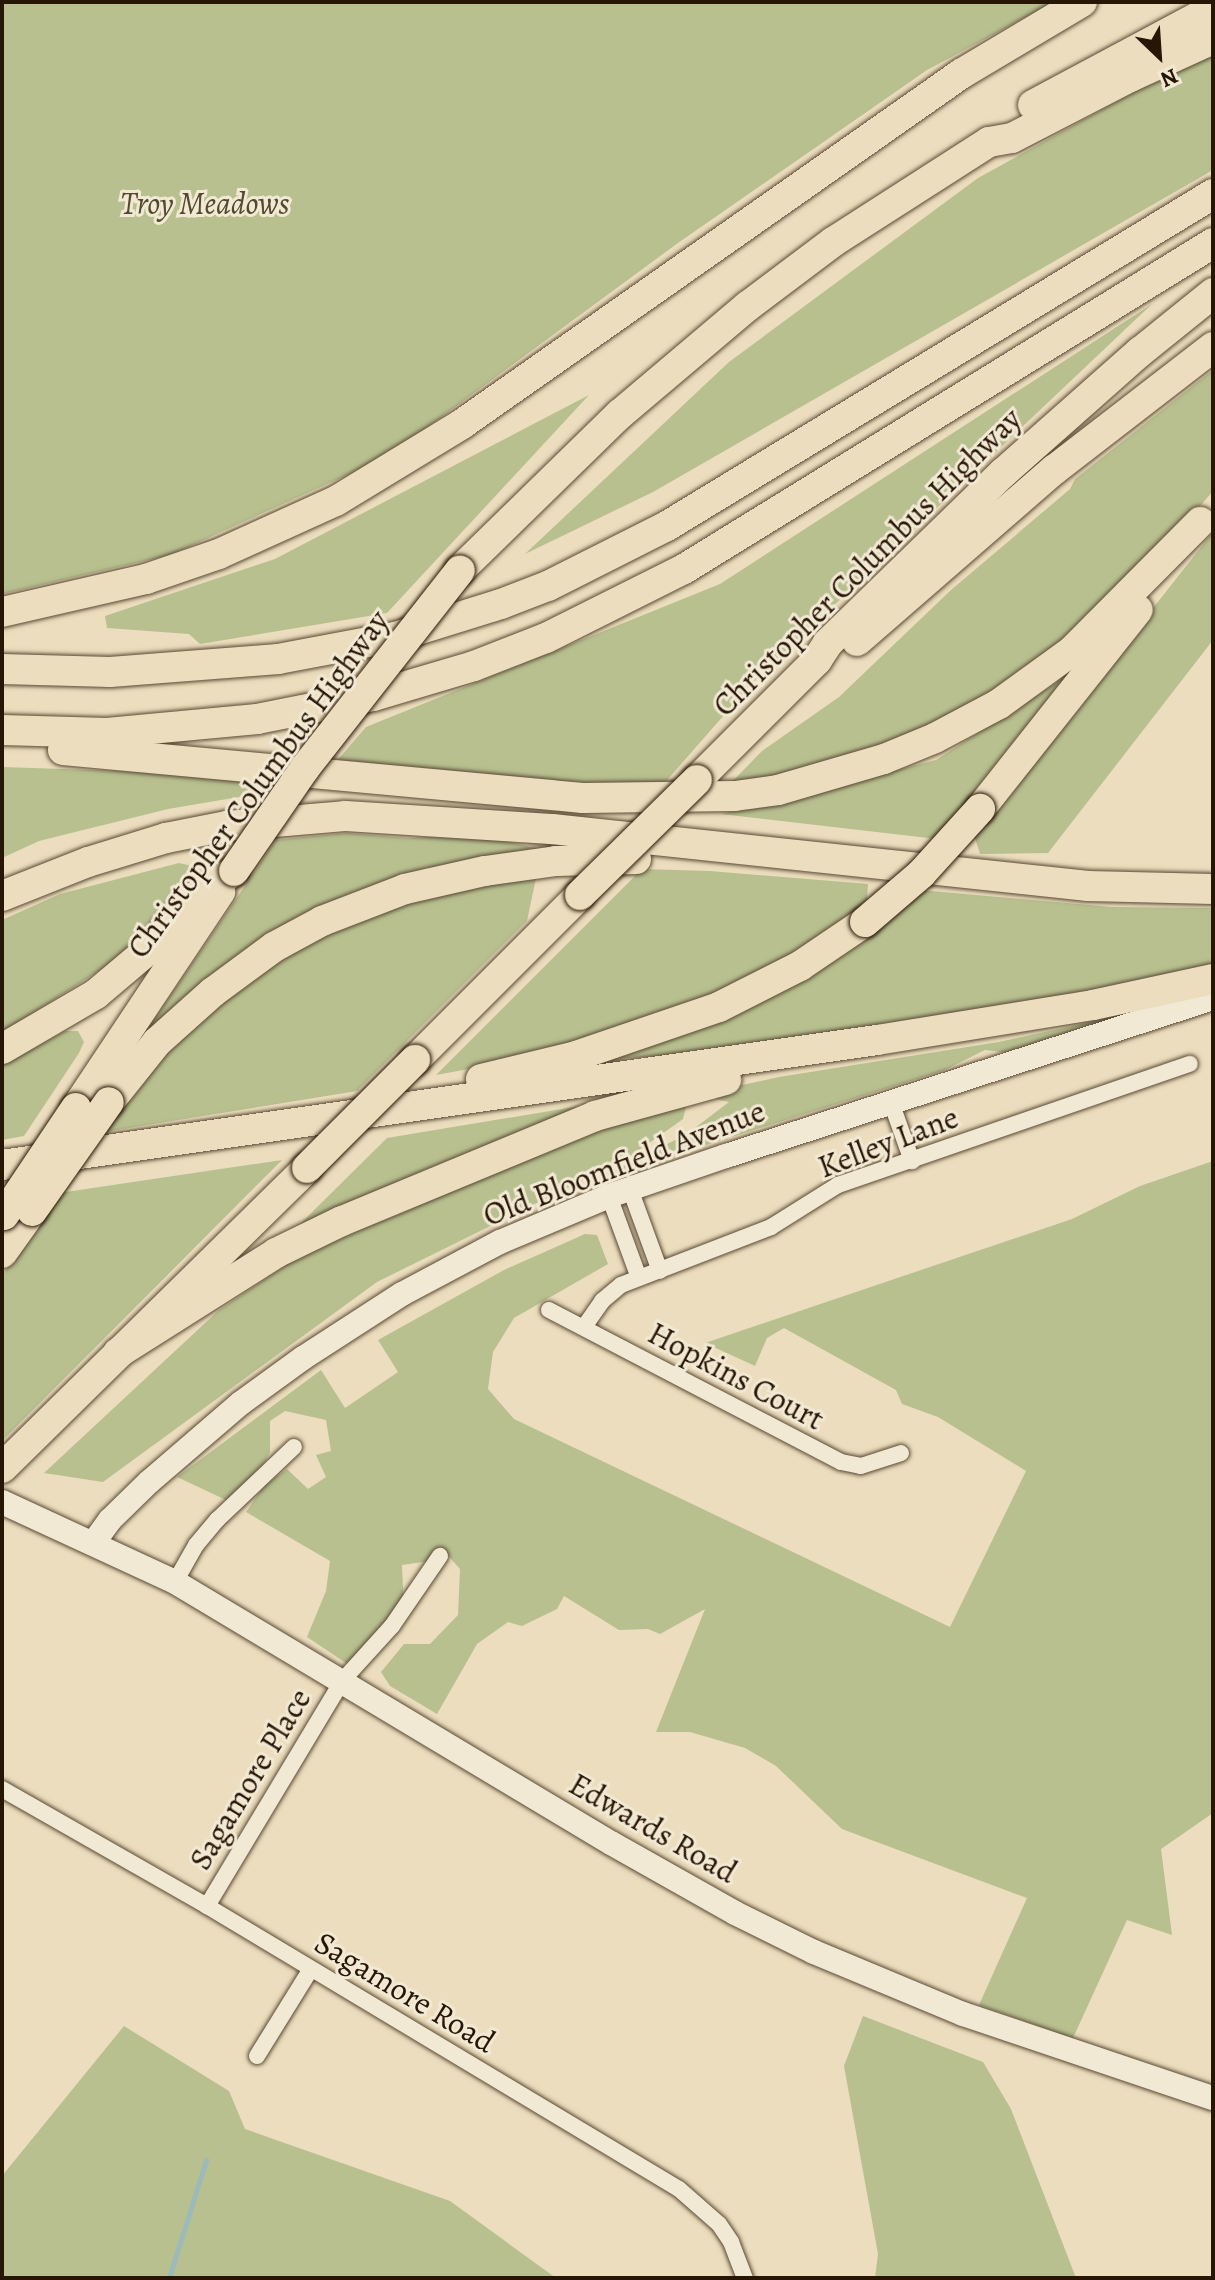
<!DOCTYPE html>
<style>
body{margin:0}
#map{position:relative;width:1215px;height:2280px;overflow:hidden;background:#ebddbd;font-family:Alegreya,serif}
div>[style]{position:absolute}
.green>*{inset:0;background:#b8c090}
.stream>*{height:5px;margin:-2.5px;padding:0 2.5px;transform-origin:2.5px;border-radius:2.5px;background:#9bbab9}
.roads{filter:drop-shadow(0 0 2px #594833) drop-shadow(0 0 2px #594833)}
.street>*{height:16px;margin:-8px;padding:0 8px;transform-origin:8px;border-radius:8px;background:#f2e9d4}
.secondary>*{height:24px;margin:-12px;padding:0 12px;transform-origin:12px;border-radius:12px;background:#f2e9d4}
.highway>*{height:30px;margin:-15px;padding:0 15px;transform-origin:15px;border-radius:15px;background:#ebddbd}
.bridges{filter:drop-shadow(0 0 2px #281605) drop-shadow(0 0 2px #281605)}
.highway-bridge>*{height:30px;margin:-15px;padding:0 15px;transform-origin:15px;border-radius:15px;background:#ebddbd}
span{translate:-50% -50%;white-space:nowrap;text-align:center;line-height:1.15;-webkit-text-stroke:6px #f2e9d4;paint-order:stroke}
.park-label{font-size:32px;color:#53492f;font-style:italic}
.street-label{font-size:32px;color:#281605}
.frame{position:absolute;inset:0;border:4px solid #281605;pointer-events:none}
.north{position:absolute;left:1119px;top:16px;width:80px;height:80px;-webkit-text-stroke:6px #f2e9d4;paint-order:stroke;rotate:155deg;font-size:22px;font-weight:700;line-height:32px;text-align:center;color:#281605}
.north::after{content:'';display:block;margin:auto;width:28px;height:36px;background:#281605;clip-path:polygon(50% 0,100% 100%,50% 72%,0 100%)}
</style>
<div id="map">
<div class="green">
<i style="clip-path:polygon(2px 2px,1054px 2px,927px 70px,678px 243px,387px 457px,170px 555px,2px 594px)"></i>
<i style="clip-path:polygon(1213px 54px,1213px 170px,653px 492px,525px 554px,729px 362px,978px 178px,1156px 80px)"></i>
<i style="clip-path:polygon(1152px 304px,753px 682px,654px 795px,335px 763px,366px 727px,720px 584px)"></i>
<i style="clip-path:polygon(1213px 370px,1213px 491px,1171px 540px,1016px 685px,872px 756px,726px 788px,762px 751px,839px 697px,951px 590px,1070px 489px,1075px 479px)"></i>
<i style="clip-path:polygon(589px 395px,387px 613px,200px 644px,189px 634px,107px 628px,105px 616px,275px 559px)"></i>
<i style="clip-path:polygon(1213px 532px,1213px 640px,1048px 853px,980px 854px,974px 835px)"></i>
<i style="clip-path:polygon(1083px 666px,937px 839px,721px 814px,936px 760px)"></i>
<i style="clip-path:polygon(2px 767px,155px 772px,254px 782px,245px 796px,168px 809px,39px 841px,2px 858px)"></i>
<i style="clip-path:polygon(346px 833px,408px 838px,481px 835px,544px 850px,432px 873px,428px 867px,341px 899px,128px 1058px,276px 840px)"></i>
<i style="clip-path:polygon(179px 863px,197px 867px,175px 901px,122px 956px,2px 1033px,2px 920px,60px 894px)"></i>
<i style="clip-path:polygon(642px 869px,710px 871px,868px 884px,867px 900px,805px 950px,710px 1001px,523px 1059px,436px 1075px)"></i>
<i style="clip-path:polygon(536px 878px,527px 921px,357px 1091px,98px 1133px,152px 1066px,219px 1002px,303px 947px,375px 913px,451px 890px)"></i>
<i style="clip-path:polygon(920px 890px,1112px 907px,1213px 908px,1213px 966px,1025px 1005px,678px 1055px,611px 1059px)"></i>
<i style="clip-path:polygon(1146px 1010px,1010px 1053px,985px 1050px,945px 1070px,598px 1179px,687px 1134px,729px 1102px,697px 1095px,779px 1077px,999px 1042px)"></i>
<i style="clip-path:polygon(65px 1031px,78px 1031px,84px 1042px,79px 1053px,24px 1136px,2px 1140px,2px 1065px)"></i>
<i style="clip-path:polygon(687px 1103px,683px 1119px,628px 1158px,377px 1282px,103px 1482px,44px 1473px,218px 1311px,298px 1257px,595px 1129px)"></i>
<i style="clip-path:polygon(580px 1106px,295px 1229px,387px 1138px)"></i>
<i style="clip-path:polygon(282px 1160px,2px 1441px,2px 1275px,59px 1193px)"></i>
<i style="clip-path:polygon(1213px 1161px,1213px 1813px,1161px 1849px,1172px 1935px,1127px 1920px,1073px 2038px,979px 2005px,1027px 1898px,842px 1829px,776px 1766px,745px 1748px,690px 1732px,656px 1732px,705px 1609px,660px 1634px,648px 1629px,619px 1630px,564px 1596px,557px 1609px,522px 1626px,508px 1622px,477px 1644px,437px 1714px,390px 1686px,381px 1672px,404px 1644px,430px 1644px,458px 1615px,460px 1569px,443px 1550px,430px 1561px,402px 1565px,404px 1612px,349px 1665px,307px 1637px,326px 1591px,330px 1561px,246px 1512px,264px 1486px,287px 1469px,308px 1489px,326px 1477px,316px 1455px,331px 1451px,326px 1420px,285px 1411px,270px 1421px,270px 1452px,259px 1473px,226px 1500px,177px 1477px,321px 1370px,345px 1408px,398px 1372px,378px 1340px,504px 1270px,585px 1234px,597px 1235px,608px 1264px,514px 1318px,493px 1352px,488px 1389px,514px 1419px,950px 1627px,1026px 1471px,938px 1417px,902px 1404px,896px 1390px,784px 1328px,767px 1338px,755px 1366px,705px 1343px,1072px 1219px,1140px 1186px)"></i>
<i style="clip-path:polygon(863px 2016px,983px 2062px,1011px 2109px,1076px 2278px,875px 2278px,878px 2254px,844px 2066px)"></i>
<i style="clip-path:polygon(124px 2026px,229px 2091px,245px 2129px,450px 2201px,556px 2278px,2px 2278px,2px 2176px)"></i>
</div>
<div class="stream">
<i style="left:169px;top:2278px;width:124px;rotate:-72.6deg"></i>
</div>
<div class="roads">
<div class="street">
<i style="left:891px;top:1102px;width:63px;rotate:70.4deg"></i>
<i style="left:630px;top:1189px;width:87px;rotate:69.9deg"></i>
<i style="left:609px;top:1196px;width:87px;rotate:69.9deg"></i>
<i style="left:549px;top:1310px;width:329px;rotate:27.5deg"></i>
<i style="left:841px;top:1462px;width:20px;rotate:11deg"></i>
<i style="left:861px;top:1466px;width:42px;rotate:-18deg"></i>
<i style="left:584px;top:1327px;width:32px;rotate:-55deg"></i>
<i style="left:602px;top:1301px;width:25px;rotate:-40deg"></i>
<i style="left:621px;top:1285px;width:161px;rotate:-21.1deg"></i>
<i style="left:771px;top:1227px;width:79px;rotate:-32.1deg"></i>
<i style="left:838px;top:1185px;width:372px;rotate:-19deg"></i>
<i style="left:175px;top:1582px;width:43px;rotate:-60.4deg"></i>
<i style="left:196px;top:1545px;width:33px;rotate:-50deg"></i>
<i style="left:217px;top:1520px;width:106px;rotate:-43.5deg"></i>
<i style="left:2px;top:1789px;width:236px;rotate:29.7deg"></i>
<i style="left:207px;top:1906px;width:550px;rotate:30.95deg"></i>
<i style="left:679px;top:2189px;width:53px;rotate:41.2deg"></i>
<i style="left:719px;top:2224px;width:22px;rotate:56deg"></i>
<i style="left:731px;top:2242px;width:39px;rotate:69deg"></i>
<i style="left:207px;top:1906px;width:264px;rotate:-59deg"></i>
<i style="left:343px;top:1680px;width:73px;rotate:-47.8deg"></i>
<i style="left:392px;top:1626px;width:85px;rotate:-55.6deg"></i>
<i style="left:257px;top:2056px;width:102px;rotate:-58.2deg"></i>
</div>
<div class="secondary">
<i style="left:2px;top:1502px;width:191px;rotate:24.8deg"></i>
<i style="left:175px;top:1582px;width:508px;rotate:30.91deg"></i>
<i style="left:611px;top:1843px;width:142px;rotate:29.4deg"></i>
<i style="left:735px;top:1913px;width:88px;rotate:26.3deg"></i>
<i style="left:814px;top:1952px;width:161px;rotate:22.6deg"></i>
<i style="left:963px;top:2014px;width:264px;rotate:18.6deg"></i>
<i style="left:94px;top:1542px;width:27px;rotate:-54deg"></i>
<i style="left:110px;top:1520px;width:54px;rotate:-44.3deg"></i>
<i style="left:149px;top:1482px;width:121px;rotate:-40.7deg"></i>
<i style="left:241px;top:1403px;width:77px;rotate:-36deg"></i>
<i style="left:303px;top:1358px;width:118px;rotate:-32.9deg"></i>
<i style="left:402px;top:1294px;width:111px;rotate:-28deg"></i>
<i style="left:500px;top:1242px;width:118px;rotate:-22.9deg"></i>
<i style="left:609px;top:1196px;width:124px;rotate:-18.9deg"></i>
<i style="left:726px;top:1156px;width:512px;rotate:-17.97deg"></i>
</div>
<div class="highway">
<i style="left:1033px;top:105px;width:204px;rotate:-28.1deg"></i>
<i style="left:460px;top:570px;width:223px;rotate:-44.3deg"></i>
<i style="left:620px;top:414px;width:167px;rotate:-40.2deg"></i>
<i style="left:748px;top:306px;width:106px;rotate:-37deg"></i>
<i style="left:833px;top:242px;width:185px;rotate:-32.7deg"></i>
<i style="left:989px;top:142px;width:23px;rotate:-10deg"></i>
<i style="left:1012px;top:138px;width:133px;rotate:-27.3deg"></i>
<i style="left:1130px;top:77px;width:91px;rotate:-24.6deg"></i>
<i style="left:2px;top:612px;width:148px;rotate:-12.9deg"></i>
<i style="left:146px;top:579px;width:77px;rotate:-18.9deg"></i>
<i style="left:219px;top:554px;width:128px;rotate:-24.4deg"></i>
<i style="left:336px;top:501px;width:148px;rotate:-31.4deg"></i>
<i style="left:462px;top:424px;width:610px;rotate:-35.05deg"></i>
<i style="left:961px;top:74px;width:141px;rotate:-30.8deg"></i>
<i style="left:857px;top:641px;width:261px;rotate:-41deg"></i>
<i style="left:1054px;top:470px;width:201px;rotate:-37.7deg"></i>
<i style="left:2px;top:669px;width:108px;rotate:1.6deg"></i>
<i style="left:110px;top:672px;width:169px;rotate:-4.4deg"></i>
<i style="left:278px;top:659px;width:119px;rotate:-10.6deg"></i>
<i style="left:395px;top:637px;width:111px;rotate:-17.3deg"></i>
<i style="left:501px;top:604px;width:50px;rotate:-21deg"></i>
<i style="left:548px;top:586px;width:133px;rotate:-26.8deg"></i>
<i style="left:667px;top:526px;width:639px;rotate:-31.3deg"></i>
<i style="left:2px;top:730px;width:105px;rotate:1.6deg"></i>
<i style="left:107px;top:733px;width:151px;rotate:-5.3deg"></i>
<i style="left:257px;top:719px;width:118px;rotate:-11.2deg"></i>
<i style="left:373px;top:696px;width:105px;rotate:-16.5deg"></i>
<i style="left:474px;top:666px;width:77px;rotate:-21.3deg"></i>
<i style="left:546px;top:638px;width:154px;rotate:-26.6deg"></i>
<i style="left:684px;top:569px;width:621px;rotate:-31.64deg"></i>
<i style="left:63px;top:750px;width:522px;rotate:5.27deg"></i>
<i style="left:583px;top:798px;width:152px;rotate:-0.8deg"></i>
<i style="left:735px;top:796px;width:43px;rotate:-7.9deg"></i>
<i style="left:778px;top:790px;width:110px;rotate:-16.3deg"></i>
<i style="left:884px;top:759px;width:55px;rotate:-22.4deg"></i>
<i style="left:935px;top:738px;width:72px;rotate:-28deg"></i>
<i style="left:999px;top:704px;width:90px;rotate:-36deg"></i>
<i style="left:1072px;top:651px;width:182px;rotate:-45.2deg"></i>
<i style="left:697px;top:780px;width:170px;rotate:-45deg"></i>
<i style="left:817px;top:660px;width:20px;rotate:-57deg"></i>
<i style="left:828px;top:643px;width:244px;rotate:-44.2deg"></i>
<i style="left:1003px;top:473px;width:183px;rotate:-41.5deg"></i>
<i style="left:1140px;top:352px;width:94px;rotate:-38.9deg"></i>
<i style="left:980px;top:809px;width:254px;rotate:-51.6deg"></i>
<i style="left:2px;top:896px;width:92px;rotate:-21.6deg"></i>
<i style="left:88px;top:862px;width:82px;rotate:-17.1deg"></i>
<i style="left:166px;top:838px;width:62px;rotate:-11.1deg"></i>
<i style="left:227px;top:826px;width:118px;rotate:-4.8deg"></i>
<i style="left:345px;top:816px;width:207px;rotate:3.6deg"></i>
<i style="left:552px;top:829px;width:539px;rotate:6.07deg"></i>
<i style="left:1088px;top:886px;width:125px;rotate:1.4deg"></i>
<i style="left:2px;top:1049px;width:109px;rotate:-30.3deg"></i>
<i style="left:96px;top:994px;width:68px;rotate:-40.2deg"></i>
<i style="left:148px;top:950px;width:69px;rotate:-49.1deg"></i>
<i style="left:193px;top:898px;width:49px;rotate:-33.4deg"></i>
<i style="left:415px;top:1060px;width:233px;rotate:-45deg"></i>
<i style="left:481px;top:1079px;width:98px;rotate:-13.6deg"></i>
<i style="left:576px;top:1056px;width:151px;rotate:-18.9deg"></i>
<i style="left:719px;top:1007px;width:91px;rotate:-26.8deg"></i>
<i style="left:800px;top:966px;width:78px;rotate:-34.1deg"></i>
<i style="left:109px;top:1102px;width:77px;rotate:-51.3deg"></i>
<i style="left:157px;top:1042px;width:75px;rotate:-41.8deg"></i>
<i style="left:213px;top:992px;width:76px;rotate:-36.4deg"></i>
<i style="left:274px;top:947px;width:55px;rotate:-28.4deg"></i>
<i style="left:322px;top:921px;width:89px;rotate:-21.1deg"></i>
<i style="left:405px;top:889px;width:82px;rotate:-12.7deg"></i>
<i style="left:485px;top:871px;width:72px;rotate:-8deg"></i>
<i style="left:556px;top:861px;width:80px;rotate:-1.4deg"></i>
<i style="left:76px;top:1108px;width:260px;rotate:-56.3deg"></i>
<i style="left:2px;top:1165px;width:884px;rotate:-8.13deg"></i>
<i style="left:877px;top:1040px;width:219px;rotate:-9.2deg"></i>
<i style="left:1093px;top:1005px;width:123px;rotate:-12.2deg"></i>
<i style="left:2px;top:1253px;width:52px;rotate:-54.5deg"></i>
<i style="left:118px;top:1353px;width:187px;rotate:-32.3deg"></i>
<i style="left:276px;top:1253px;width:73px;rotate:-25.9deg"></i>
<i style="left:342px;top:1221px;width:274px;rotate:-22.5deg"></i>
<i style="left:595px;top:1116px;width:136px;rotate:-15.4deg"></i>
<i style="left:2px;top:1468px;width:428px;rotate:-44.5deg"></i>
</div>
</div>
<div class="bridges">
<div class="highway-bridge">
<i style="left:234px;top:871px;width:125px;rotate:-55.4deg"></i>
<i style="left:305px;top:768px;width:251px;rotate:-51.9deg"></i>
<i style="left:580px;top:895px;width:164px;rotate:-44.5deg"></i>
<i style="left:865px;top:922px;width:74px;rotate:-40.6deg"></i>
<i style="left:921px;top:874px;width:88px;rotate:-47.8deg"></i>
<i style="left:307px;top:1168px;width:153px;rotate:-45deg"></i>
<i style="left:32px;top:1211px;width:133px;rotate:-54.8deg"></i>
<i style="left:4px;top:1215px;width:129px;rotate:-56.1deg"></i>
</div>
</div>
<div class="park-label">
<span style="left:205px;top:203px">Troy Meadows</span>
</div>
<div class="street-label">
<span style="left:867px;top:562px;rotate:-45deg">Christopher Columbus Highway</span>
<span style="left:258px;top:784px;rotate:-54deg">Christopher Columbus Highway</span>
<span style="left:888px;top:1142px;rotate:-21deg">Kelley Lane</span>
<span style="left:624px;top:1163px;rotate:-21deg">Old Bloomfield Avenue</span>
<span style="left:736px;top:1376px;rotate:28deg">Hopkins Court</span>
<span style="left:250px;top:1779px;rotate:-59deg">Sagamore Place</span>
<span style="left:653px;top:1828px;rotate:30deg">Edwards Road</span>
<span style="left:405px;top:1992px;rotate:31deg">Sagamore Road</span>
</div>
<div class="frame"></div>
<div class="north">N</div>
</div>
